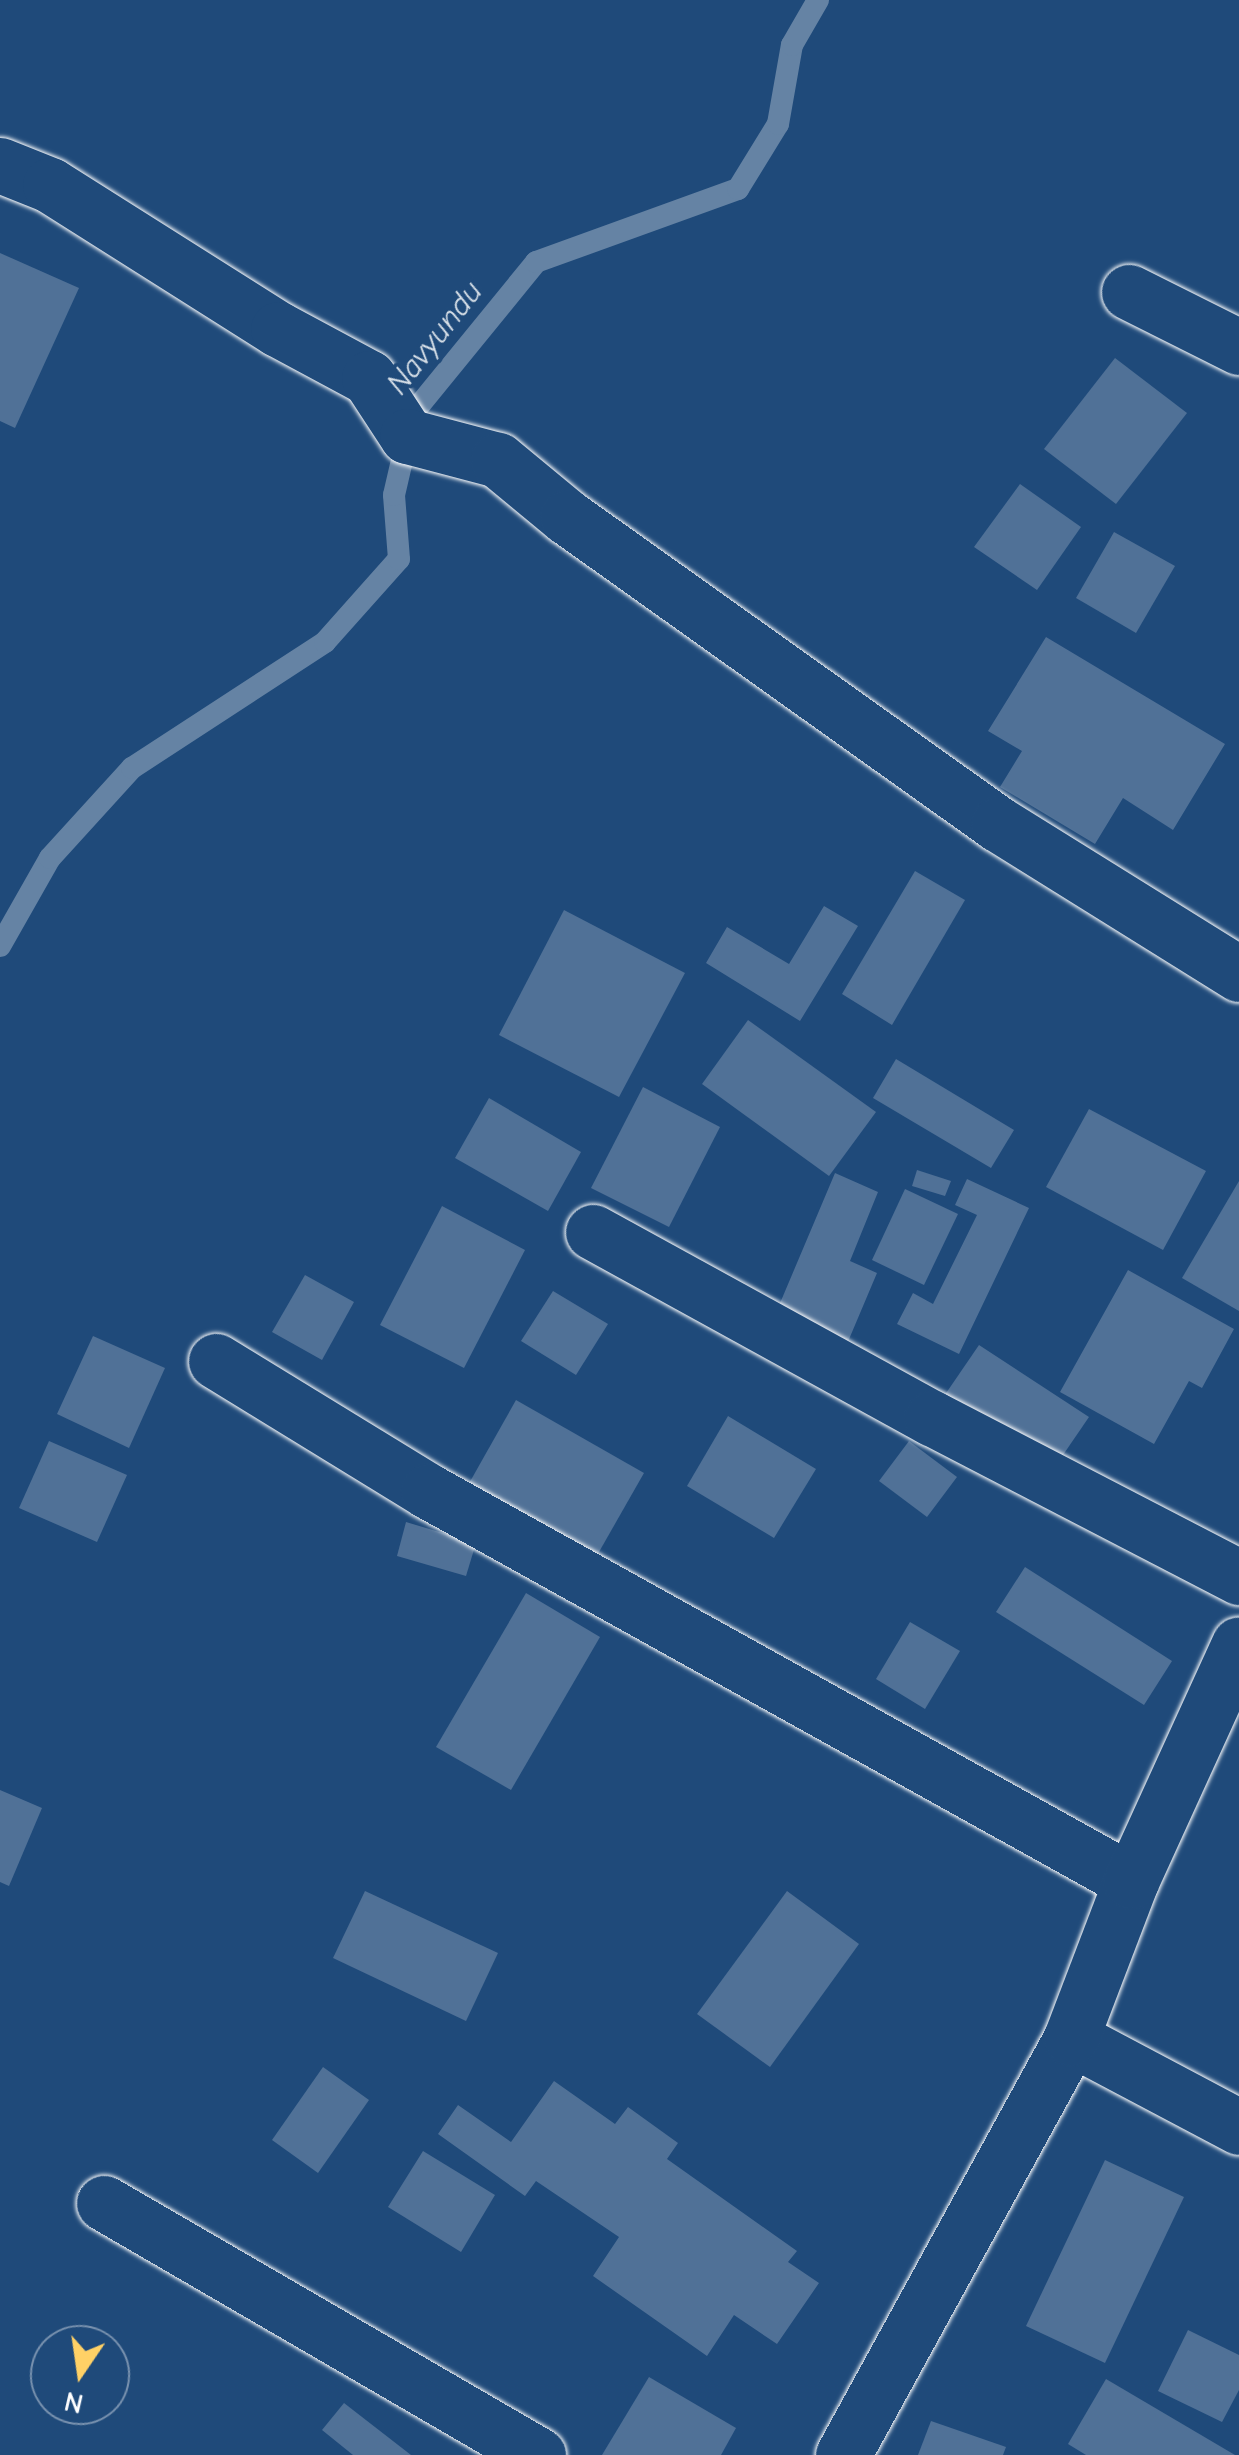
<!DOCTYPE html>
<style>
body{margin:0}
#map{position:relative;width:1239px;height:2455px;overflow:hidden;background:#1f4a7a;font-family:"Comic Neue",sans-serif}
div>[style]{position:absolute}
.stream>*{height:22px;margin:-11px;padding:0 11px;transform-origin:11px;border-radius:11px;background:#6583a4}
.building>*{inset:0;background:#507197}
.roads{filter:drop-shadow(0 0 2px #fff) drop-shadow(0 0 2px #fff)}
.street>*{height:55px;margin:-27.5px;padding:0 27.5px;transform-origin:27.5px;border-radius:27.5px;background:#1f4a7a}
span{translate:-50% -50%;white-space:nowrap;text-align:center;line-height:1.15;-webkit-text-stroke:8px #1f4a7a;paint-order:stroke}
.water-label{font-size:32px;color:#d8e0e8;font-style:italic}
.north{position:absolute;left:30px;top:2325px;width:100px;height:100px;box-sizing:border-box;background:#1f4a7a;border:2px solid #7992af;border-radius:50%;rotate:193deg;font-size:28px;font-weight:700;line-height:40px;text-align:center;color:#fff}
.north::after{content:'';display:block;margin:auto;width:35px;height:45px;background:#ffd166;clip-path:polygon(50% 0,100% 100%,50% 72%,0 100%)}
</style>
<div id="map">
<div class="stream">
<i style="left:0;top:946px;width:101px;rotate:-60.4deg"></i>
<i style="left:50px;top:858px;width:122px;rotate:-47.7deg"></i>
<i style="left:132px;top:768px;width:230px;rotate:-33.1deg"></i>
<i style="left:325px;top:642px;width:111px;rotate:-48.3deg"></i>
<i style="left:399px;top:559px;width:64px;rotate:-94.5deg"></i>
<i style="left:394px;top:495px;width:84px;rotate:-77deg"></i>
<i style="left:413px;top:413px;width:195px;rotate:-50.8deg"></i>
<i style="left:536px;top:262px;width:215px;rotate:-19.9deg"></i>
<i style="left:738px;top:189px;width:76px;rotate:-58.4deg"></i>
<i style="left:778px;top:124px;width:80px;rotate:-80deg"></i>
<i style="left:792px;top:45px;width:52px;rotate:-60deg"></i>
</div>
<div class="building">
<i style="clip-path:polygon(0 253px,79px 288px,15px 428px,0 421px)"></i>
<i style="clip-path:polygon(1115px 358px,1187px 413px,1116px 504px,1044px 449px)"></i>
<i style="clip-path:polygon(1020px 484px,1081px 527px,1037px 590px,974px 547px)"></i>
<i style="clip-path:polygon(1114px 532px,1175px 566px,1136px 633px,1076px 598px)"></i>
<i style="clip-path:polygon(1046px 637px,1225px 744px,1173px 830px,1123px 798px,1095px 844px,1000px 787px,1022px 751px,988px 731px)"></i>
<i style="clip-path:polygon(915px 871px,965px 900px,892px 1025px,842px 994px)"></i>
<i style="clip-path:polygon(824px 906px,858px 926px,800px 1021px,706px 963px,727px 927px,789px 964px)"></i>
<i style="clip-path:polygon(564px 910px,685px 973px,619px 1097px,499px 1035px)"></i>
<i style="clip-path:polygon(748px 1020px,876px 1112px,829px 1176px,702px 1084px)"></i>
<i style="clip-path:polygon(896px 1059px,1014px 1130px,991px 1168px,873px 1098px)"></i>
<i style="clip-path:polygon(643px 1087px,720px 1127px,669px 1227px,591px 1188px)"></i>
<i style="clip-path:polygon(489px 1098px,581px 1152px,548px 1211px,455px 1158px)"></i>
<i style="clip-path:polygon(1089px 1109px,1206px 1171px,1163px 1250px,1046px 1187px)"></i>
<i style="clip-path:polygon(917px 1170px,951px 1181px,945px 1196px,912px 1186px)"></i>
<i style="clip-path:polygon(835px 1173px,878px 1192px,850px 1261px,877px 1273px,847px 1344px,775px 1315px)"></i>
<i style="clip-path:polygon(967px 1179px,1029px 1208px,959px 1354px,897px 1324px,913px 1293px,933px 1304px,977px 1215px,955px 1205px)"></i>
<i style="clip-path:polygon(1239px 1181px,1239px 1311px,1182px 1278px)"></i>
<i style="clip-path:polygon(905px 1189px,958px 1214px,924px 1285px,872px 1260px)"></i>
<i style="clip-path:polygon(442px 1206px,525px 1250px,464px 1368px,380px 1325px)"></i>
<i style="clip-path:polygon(1128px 1270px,1234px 1329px,1202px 1388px,1189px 1381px,1154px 1444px,1060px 1392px)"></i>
<i style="clip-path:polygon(305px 1275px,354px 1302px,322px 1360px,272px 1332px)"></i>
<i style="clip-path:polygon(553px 1291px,608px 1324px,576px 1375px,521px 1341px)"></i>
<i style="clip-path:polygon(93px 1336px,165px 1368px,129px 1448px,57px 1414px)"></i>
<i style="clip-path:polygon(979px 1345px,1089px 1417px,1050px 1474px,940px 1402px)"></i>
<i style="clip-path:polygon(516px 1400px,644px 1473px,591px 1566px,463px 1494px)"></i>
<i style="clip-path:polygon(728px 1416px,816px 1469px,774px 1538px,687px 1486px)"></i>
<i style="clip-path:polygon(49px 1441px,127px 1475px,97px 1542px,19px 1508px)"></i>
<i style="clip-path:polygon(909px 1441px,957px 1477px,927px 1517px,879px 1481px)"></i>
<i style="clip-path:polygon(406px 1522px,476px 1543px,466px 1576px,397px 1556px)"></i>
<i style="clip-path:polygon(1025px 1567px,1172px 1661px,1144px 1705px,996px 1612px)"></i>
<i style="clip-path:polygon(526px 1593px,600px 1637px,511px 1790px,436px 1747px)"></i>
<i style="clip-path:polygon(910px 1622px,960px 1651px,925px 1709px,876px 1679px)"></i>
<i style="clip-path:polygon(0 1790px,42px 1808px,9px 1886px,0 1882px)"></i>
<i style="clip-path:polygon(365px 1891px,498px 1953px,466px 2021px,333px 1958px)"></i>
<i style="clip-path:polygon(787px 1891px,859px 1944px,770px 2067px,697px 2014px)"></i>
<i style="clip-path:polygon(323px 2067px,369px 2100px,318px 2173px,272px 2140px)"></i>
<i style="clip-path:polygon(554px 2081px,615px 2124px,628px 2107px,678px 2143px,667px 2159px,797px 2251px,788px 2262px,819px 2283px,777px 2344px,734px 2315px,707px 2356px,593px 2276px,619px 2237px,536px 2181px,525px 2196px,438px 2134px,458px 2105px,511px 2142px)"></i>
<i style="clip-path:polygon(423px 2151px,495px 2195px,461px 2252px,388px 2207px)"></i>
<i style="clip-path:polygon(1105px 2160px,1184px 2197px,1105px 2363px,1026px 2326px)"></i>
<i style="clip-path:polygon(1188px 2330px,1239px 2355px,1239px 2390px,1222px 2422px,1158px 2391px)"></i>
<i style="clip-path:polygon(649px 2377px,736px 2428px,721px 2455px,602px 2455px)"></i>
<i style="clip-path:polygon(1106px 2379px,1235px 2455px,1086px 2455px,1068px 2444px)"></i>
<i style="clip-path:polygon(344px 2403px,411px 2455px,353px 2455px,322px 2430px)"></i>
<i style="clip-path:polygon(931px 2421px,1006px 2447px,1003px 2455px,918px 2455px)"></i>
</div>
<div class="roads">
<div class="street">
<i style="left:0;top:165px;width:54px;rotate:21.8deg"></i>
<i style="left:50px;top:185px;width:270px;rotate:32.3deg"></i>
<i style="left:278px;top:329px;width:103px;rotate:28.3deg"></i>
<i style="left:369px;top:378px;width:69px;rotate:56.8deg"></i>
<i style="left:407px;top:436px;width:94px;rotate:14.8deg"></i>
<i style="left:498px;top:460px;width:89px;rotate:39.6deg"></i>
<i style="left:567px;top:517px;width:529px;rotate:35.46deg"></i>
<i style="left:998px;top:824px;width:284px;rotate:31.9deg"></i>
<i style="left:1129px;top:292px;width:123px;rotate:26.6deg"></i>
<i style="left:593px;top:1232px;width:387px;rotate:28.8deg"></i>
<i style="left:932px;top:1418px;width:346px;rotate:27.4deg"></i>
<i style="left:216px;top:1361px;width:249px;rotate:31.5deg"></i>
<i style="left:428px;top:1491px;width:804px;rotate:29.02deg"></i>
<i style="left:1071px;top:2038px;width:190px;rotate:27.9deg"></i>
<i style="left:104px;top:2203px;width:502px;rotate:30.14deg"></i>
<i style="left:843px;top:2455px;width:475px;rotate:-61.3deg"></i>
<i style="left:1071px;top:2038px;width:168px;rotate:-69.1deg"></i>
<i style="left:1131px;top:1881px;width:260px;rotate:-65.5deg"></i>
</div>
</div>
<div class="water-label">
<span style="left:435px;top:338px;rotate:-52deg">Navyundu</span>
</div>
<div class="north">N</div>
</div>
